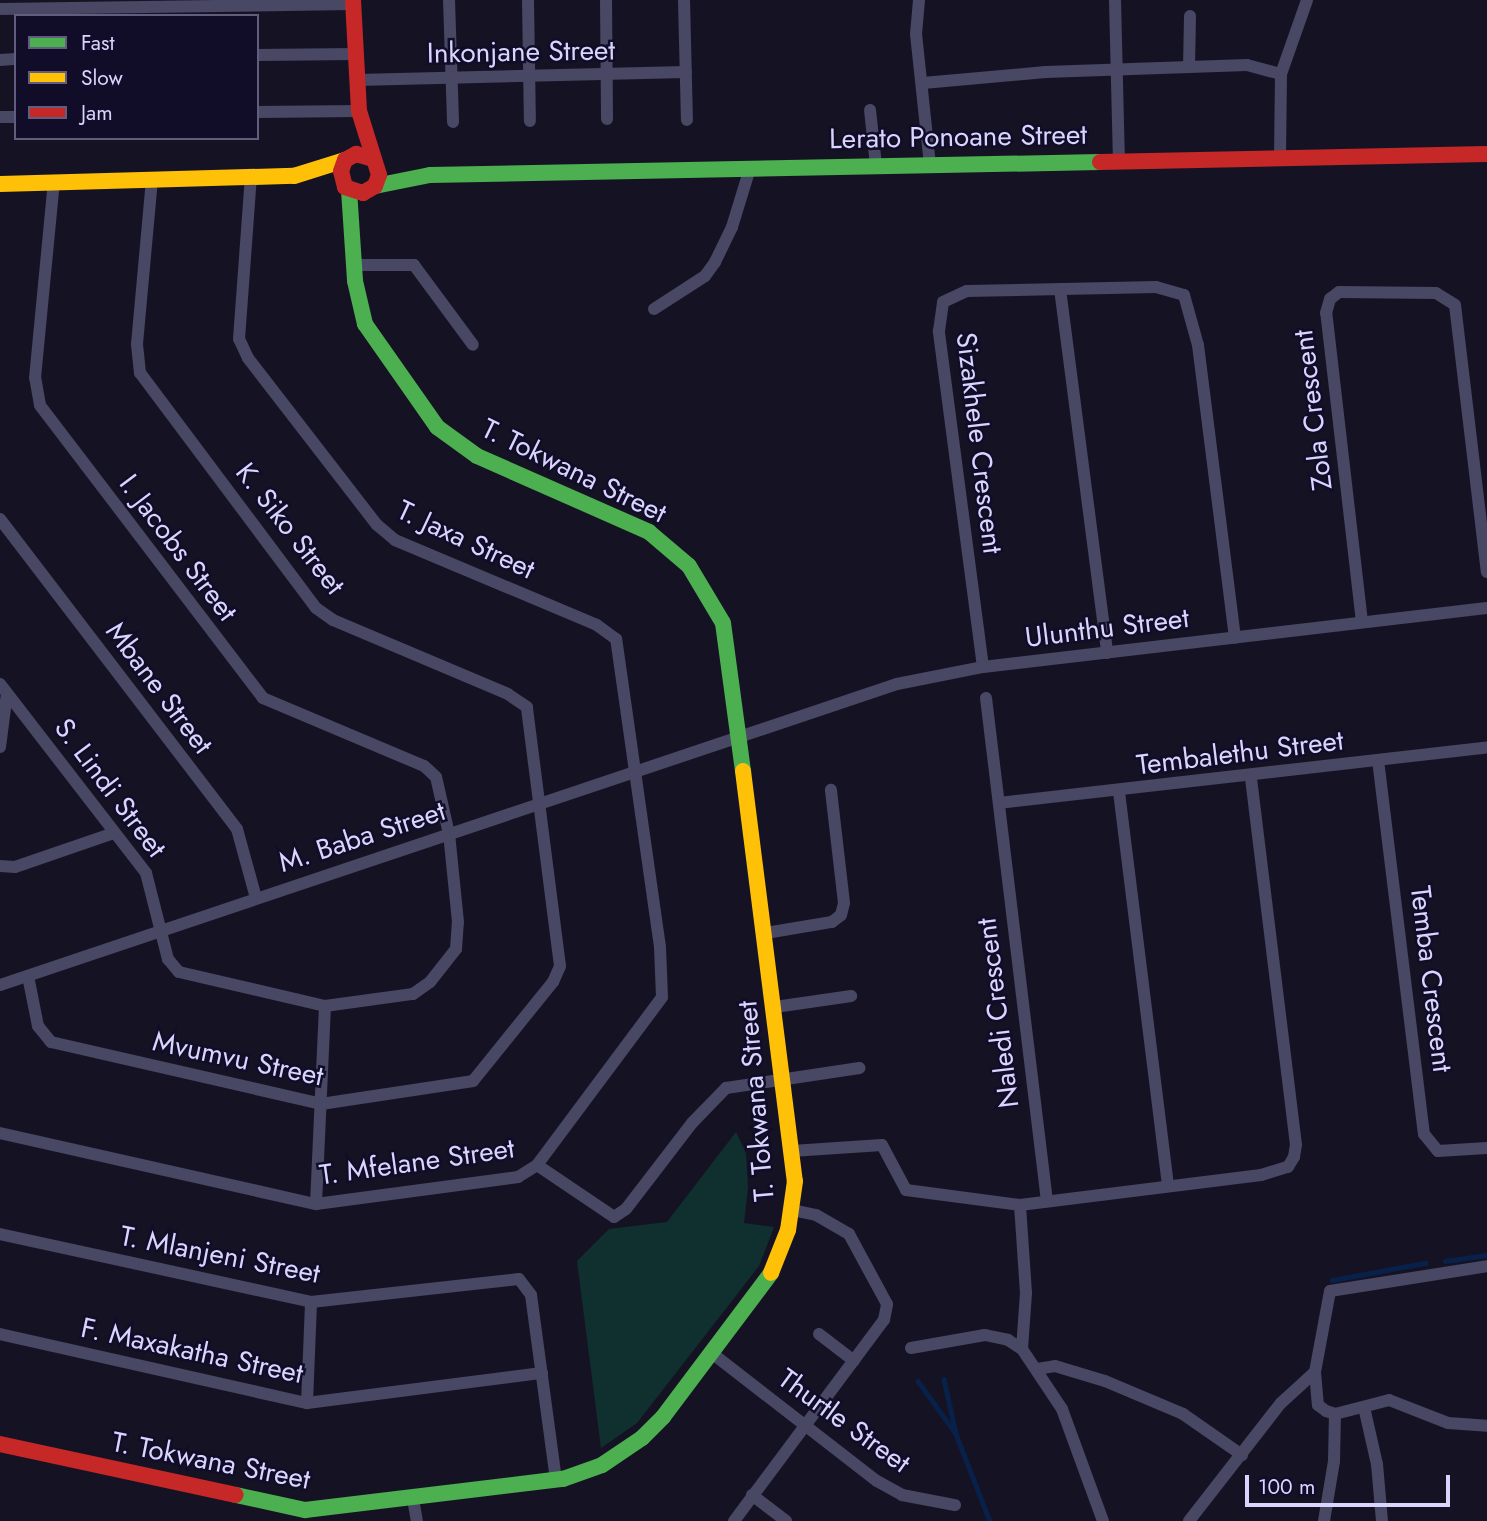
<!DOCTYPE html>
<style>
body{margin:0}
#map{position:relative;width:1487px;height:1521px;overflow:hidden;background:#151323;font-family:Jost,sans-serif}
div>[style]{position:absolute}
.green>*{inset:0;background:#103030}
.stream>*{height:4.5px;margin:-2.25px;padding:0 2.25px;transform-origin:2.25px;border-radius:2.25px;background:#08214a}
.street>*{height:12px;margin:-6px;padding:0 6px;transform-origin:6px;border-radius:6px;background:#484764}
.fast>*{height:16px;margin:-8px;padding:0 8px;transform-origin:8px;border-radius:8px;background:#4caf50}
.slow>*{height:16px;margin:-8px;padding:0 8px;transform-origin:8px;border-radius:8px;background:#ffc107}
.jam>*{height:16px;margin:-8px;padding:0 8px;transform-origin:8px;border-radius:8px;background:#c62828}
span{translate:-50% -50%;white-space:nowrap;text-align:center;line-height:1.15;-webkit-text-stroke:5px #110d29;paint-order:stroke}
.street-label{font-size:28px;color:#d9d5ff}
.legend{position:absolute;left:14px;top:14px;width:245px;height:126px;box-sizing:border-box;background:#110d29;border:2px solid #615d7f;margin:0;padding:9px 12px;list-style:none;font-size:21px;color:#d9d5ff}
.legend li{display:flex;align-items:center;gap:14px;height:35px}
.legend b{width:35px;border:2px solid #615d7f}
.scale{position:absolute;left:1245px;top:1475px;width:205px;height:32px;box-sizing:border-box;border:4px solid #d9d5ff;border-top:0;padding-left:9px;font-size:21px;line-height:24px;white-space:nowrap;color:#d9d5ff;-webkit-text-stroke:5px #110d29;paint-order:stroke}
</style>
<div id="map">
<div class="green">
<i style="clip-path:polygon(736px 1132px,746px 1153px,748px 1188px,744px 1223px,774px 1227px,759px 1266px,637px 1423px,601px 1448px,577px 1261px,609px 1229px,667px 1222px)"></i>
</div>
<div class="stream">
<i style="left:1445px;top:1261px;width:42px;rotate:-8.1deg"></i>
<i style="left:1332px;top:1280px;width:95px;rotate:-10.4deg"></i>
<i style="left:944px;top:1379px;width:56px;rotate:77.7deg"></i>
<i style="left:956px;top:1434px;width:93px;rotate:68.7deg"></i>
<i style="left:918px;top:1381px;width:62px;rotate:54.2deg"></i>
</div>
<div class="street">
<i style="left:449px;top:0;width:122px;rotate:88.1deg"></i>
<i style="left:528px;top:0;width:121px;rotate:89.1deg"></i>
<i style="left:606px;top:0;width:119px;rotate:89.5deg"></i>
<i style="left:684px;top:0;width:120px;rotate:88.6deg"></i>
<i style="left:919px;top:0;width:34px;rotate:95deg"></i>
<i style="left:916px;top:34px;width:131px;rotate:83.9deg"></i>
<i style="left:1115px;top:0;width:160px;rotate:88.6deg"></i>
<i style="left:0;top:9px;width:353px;rotate:-0.8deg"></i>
<i style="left:1190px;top:16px;width:51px;rotate:91.1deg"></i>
<i style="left:1189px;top:67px;width:58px;rotate:-2deg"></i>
<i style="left:1247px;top:65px;width:35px;rotate:15deg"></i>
<i style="left:257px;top:55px;width:99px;rotate:-0.6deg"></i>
<i style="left:0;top:60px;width:16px;rotate:-4deg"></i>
<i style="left:357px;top:80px;width:329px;rotate:-1.4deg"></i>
<i style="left:923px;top:83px;width:123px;rotate:-5.1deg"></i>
<i style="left:1046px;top:72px;width:143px;rotate:-2deg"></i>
<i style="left:870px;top:110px;width:55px;rotate:83.8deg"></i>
<i style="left:257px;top:112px;width:102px;rotate:-0.6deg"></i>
<i style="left:0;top:117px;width:16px"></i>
<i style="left:1280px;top:156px;width:82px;rotate:-89.3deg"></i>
<i style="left:1281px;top:74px;width:78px;rotate:-70.6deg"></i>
<i style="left:353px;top:265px;width:61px"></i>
<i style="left:414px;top:265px;width:99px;rotate:53.6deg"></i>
<i style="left:1060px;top:289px;width:367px;rotate:82.6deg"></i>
<i style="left:654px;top:309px;width:61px;rotate:-32.9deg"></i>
<i style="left:705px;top:276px;width:17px;rotate:-54deg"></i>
<i style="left:715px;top:262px;width:39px;rotate:-64deg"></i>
<i style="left:732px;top:227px;width:62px;rotate:-73deg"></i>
<i style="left:0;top:519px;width:390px;rotate:52.6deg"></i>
<i style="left:237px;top:829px;width:72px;rotate:74.6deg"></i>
<i style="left:1362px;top:622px;width:311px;rotate:-96.6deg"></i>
<i style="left:1326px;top:313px;width:15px;rotate:-74deg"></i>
<i style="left:1330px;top:299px;width:11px;rotate:-38deg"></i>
<i style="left:1339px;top:292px;width:97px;rotate:0.6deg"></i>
<i style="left:1436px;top:293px;width:22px;rotate:32deg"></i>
<i style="left:1455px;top:305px;width:269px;rotate:83.2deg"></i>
<i style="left:983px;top:667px;width:339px;rotate:-97.5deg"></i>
<i style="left:939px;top:331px;width:29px;rotate:-82deg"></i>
<i style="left:943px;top:302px;width:26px;rotate:-25deg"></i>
<i style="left:967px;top:291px;width:189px;rotate:-1.2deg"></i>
<i style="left:1156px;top:287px;width:29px;rotate:16deg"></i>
<i style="left:1184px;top:295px;width:52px;rotate:74.4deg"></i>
<i style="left:1198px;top:345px;width:295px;rotate:82.8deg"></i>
<i style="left:0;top:684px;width:239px;rotate:52.3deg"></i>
<i style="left:146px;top:873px;width:89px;rotate:75.7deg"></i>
<i style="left:168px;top:959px;width:17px;rotate:50deg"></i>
<i style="left:179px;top:972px;width:150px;rotate:13.1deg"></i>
<i style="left:325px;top:1006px;width:89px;rotate:-7.8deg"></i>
<i style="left:413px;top:994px;width:21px;rotate:-35deg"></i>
<i style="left:430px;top:982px;width:42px;rotate:-51.8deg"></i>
<i style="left:456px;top:949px;width:27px;rotate:-86deg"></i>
<i style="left:458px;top:922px;width:88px;rotate:-95.8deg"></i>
<i style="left:449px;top:834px;width:58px;rotate:-102.8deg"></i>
<i style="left:436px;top:777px;width:16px;rotate:-137deg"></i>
<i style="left:424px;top:766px;width:175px;rotate:-157.1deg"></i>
<i style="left:263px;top:698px;width:368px;rotate:-127.3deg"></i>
<i style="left:40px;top:405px;width:27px;rotate:-100deg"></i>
<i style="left:35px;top:378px;width:197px;rotate:-84.5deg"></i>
<i style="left:986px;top:698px;width:507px;rotate:83.09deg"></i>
<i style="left:0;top:747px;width:54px;rotate:-82.6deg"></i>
<i style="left:1378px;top:760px;width:377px;rotate:83deg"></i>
<i style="left:1424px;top:1134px;width:22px;rotate:51deg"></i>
<i style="left:1438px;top:1151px;width:49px;rotate:-3.5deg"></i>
<i style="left:1119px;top:792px;width:396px;rotate:82.9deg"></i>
<i style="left:999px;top:803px;width:491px;rotate:-6.5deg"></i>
<i style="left:0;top:866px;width:15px;rotate:4deg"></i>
<i style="left:15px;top:867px;width:105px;rotate:-19deg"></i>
<i style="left:766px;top:933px;width:67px;rotate:-9.5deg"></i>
<i style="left:832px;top:922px;width:11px;rotate:-38deg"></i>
<i style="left:841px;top:915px;width:12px;rotate:-76deg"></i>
<i style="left:844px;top:903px;width:114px;rotate:-96.6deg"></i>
<i style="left:28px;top:976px;width:51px;rotate:78.7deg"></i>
<i style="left:38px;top:1026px;width:21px;rotate:51deg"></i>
<i style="left:51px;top:1042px;width:277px;rotate:12.9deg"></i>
<i style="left:321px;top:1104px;width:154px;rotate:-8.6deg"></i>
<i style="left:473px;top:1081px;width:127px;rotate:-51.1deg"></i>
<i style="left:553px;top:982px;width:17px;rotate:-66deg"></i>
<i style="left:560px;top:966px;width:261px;rotate:-97.3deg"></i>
<i style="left:527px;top:707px;width:23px;rotate:-146deg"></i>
<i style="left:508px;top:694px;width:190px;rotate:-157.1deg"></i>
<i style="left:333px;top:620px;width:21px;rotate:-145deg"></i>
<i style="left:316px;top:608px;width:294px;rotate:-126.8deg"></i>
<i style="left:140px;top:373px;width:29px;rotate:-96deg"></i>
<i style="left:137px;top:344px;width:165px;rotate:-84.8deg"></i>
<i style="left:0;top:985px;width:946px;rotate:-18.55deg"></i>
<i style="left:897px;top:684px;width:88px;rotate:-11.2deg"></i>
<i style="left:983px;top:667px;width:507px;rotate:-6.68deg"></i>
<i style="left:775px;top:1007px;width:77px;rotate:-8.2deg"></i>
<i style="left:0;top:1133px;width:324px;rotate:12.7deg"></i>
<i style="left:316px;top:1204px;width:204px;rotate:-7.6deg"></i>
<i style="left:518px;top:1177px;width:22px;rotate:-32deg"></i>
<i style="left:537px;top:1165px;width:209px;rotate:-53.3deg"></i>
<i style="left:662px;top:997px;width:50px;rotate:-92.3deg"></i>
<i style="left:660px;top:947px;width:311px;rotate:-98.1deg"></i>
<i style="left:616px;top:639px;width:24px;rotate:-144deg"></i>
<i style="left:597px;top:625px;width:219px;rotate:-157.2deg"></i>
<i style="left:395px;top:540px;width:23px;rotate:-140deg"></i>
<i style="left:377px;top:525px;width:211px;rotate:-127.7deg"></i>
<i style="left:248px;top:358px;width:21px;rotate:-115deg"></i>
<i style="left:239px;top:339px;width:162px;rotate:-85.8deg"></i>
<i style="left:792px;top:1151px;width:90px;rotate:-3.8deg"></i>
<i style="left:882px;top:1145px;width:51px;rotate:61.9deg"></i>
<i style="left:906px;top:1190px;width:115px;rotate:7.5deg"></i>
<i style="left:537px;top:1165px;width:93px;rotate:34deg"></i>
<i style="left:614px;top:1217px;width:14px;rotate:-34deg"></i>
<i style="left:626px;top:1209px;width:108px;rotate:-52.5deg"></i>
<i style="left:692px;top:1123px;width:49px;rotate:-45.8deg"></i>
<i style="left:726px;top:1088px;width:135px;rotate:-8.5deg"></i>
<i style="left:316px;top:1204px;width:198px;rotate:-87.4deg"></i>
<i style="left:0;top:1234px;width:318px;rotate:12.3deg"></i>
<i style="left:311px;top:1302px;width:209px;rotate:-6.3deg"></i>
<i style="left:519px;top:1279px;width:20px;rotate:53deg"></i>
<i style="left:531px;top:1295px;width:186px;rotate:82.3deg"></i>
<i style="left:0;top:1334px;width:315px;rotate:12.7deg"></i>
<i style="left:307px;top:1403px;width:237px;rotate:-7.3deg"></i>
<i style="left:819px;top:1334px;width:44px;rotate:37.6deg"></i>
<i style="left:911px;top:1348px;width:75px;rotate:-10deg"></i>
<i style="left:985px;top:1335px;width:24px;rotate:12deg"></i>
<i style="left:1008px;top:1340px;width:17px;rotate:33deg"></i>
<i style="left:1022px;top:1349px;width:72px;rotate:56.3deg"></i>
<i style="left:1062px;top:1409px;width:119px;rotate:69.9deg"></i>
<i style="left:1022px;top:1349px;width:56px;rotate:-85.9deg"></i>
<i style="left:1026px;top:1293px;width:88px;rotate:-93.9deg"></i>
<i style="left:1020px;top:1205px;width:243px;rotate:-7.1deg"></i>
<i style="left:1261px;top:1175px;width:28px;rotate:-17deg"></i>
<i style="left:1288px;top:1167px;width:12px;rotate:-59deg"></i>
<i style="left:1294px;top:1157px;width:12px;rotate:-81deg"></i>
<i style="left:1296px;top:1145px;width:372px;rotate:-97deg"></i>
<i style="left:713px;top:1354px;width:207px;rotate:37.8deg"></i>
<i style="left:877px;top:1481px;width:29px;rotate:29deg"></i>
<i style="left:902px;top:1495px;width:54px;rotate:10.7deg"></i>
<i style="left:1037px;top:1369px;width:18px;rotate:-9deg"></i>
<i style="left:1055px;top:1366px;width:52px;rotate:16.7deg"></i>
<i style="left:1105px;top:1381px;width:85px;rotate:22.9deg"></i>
<i style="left:1183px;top:1414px;width:72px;rotate:34.8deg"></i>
<i style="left:1315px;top:1372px;width:33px;rotate:85deg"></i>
<i style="left:1318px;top:1405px;width:10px;rotate:37deg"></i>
<i style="left:1326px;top:1411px;width:9px;rotate:18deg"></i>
<i style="left:1335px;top:1414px;width:56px;rotate:-14.5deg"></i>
<i style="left:1389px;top:1400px;width:63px;rotate:21.3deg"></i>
<i style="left:1448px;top:1423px;width:39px;rotate:4deg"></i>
<i style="left:307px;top:1403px;width:101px;rotate:-87.7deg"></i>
<i style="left:1364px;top:1407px;width:58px;rotate:77.2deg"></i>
<i style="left:1377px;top:1464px;width:57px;rotate:85deg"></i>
<i style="left:752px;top:1495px;width:43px;rotate:37.4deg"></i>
<i style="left:413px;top:1499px;width:22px;rotate:80deg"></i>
<i style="left:734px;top:1521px;width:251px;rotate:-53.3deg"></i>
<i style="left:884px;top:1320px;width:16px;rotate:-79deg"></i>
<i style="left:887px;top:1304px;width:80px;rotate:-118.5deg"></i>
<i style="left:849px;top:1234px;width:38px;rotate:-150deg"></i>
<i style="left:816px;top:1215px;width:25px;rotate:-168deg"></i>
<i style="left:1189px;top:1521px;width:150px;rotate:-52.1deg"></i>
<i style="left:1281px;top:1403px;width:46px;rotate:-42.4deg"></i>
<i style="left:1315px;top:1372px;width:82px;rotate:-79.5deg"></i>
<i style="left:1330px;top:1291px;width:159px;rotate:-9deg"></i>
<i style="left:1324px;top:1521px;width:61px;rotate:-80.5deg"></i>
<i style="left:1334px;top:1461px;width:47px;rotate:-88.8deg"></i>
</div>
<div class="fast">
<i style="left:375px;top:186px;width:56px;rotate:-11.3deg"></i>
<i style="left:430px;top:175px;width:670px;rotate:-1.11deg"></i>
<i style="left:349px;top:190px;width:91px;rotate:86.2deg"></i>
<i style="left:355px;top:281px;width:44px;rotate:76.9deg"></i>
<i style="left:365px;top:324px;width:126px;rotate:55deg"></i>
<i style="left:437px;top:427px;width:49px;rotate:35.9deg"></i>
<i style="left:477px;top:456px;width:188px;rotate:23.8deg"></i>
<i style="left:649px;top:532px;width:52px;rotate:40.4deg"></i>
<i style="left:689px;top:566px;width:66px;rotate:59.2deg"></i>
<i style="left:723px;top:623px;width:149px;rotate:82.3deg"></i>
<i style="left:236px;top:1495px;width:71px;rotate:12.3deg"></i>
<i style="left:305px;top:1510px;width:260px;rotate:-6.9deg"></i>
<i style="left:563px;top:1479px;width:41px;rotate:-19.7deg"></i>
<i style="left:602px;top:1465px;width:48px;rotate:-34deg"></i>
<i style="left:642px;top:1438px;width:30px;rotate:-45deg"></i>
<i style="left:663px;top:1417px;width:180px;rotate:-53.1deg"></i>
</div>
<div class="slow">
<i style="left:0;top:184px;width:294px;rotate:-1.6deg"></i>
<i style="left:294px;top:176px;width:53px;rotate:-17.4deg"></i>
<i style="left:743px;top:771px;width:413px;rotate:82.8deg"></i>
<i style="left:795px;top:1181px;width:49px;rotate:98.1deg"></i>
<i style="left:788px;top:1230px;width:46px;rotate:111.6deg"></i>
</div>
<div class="jam">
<i style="left:353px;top:0;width:111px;rotate:86.9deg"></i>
<i style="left:359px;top:111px;width:67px;rotate:72.6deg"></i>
<i style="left:379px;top:175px;width:12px;rotate:110deg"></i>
<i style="left:375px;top:186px;width:14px;rotate:150deg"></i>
<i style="left:363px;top:193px;width:19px;rotate:-162deg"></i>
<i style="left:345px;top:187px;width:16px;rotate:-104deg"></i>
<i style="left:341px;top:171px;width:12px;rotate:-70deg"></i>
<i style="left:345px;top:160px;width:13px;rotate:-29deg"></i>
<i style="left:356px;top:154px;width:18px;rotate:16deg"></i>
<i style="left:1100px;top:162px;width:387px;rotate:-1.2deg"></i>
<i style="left:0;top:1444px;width:241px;rotate:12.2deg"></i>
</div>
<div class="street-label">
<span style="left:521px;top:52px;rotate:-1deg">Inkonjane Street</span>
<span style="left:958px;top:137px;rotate:-1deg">Lerato Ponoane Street</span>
<span style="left:1313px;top:410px;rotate:-97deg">Zola Crescent</span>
<span style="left:979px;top:443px;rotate:83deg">Sizakhele Crescent</span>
<span style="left:574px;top:471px;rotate:26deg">T. Tokwana Street</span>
<span style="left:290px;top:529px;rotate:52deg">K. Siko Street</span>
<span style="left:466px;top:540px;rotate:25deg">T. Jaxa Street</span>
<span style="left:178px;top:548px;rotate:53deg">I. Jacobs Street</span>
<span style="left:1107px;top:628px;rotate:-7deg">Ulunthu Street</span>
<span style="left:159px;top:688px;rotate:53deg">Mbane Street</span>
<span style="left:1240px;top:753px;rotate:-7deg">Tembalethu Street</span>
<span style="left:110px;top:788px;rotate:53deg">S. Lindi Street</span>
<span style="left:362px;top:837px;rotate:-18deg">M. Baba Street</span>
<span style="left:1431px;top:979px;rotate:83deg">Temba Crescent</span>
<span style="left:998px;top:1013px;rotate:-97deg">Naledi Crescent</span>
<span style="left:238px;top:1059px;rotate:12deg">Mvumvu Street</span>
<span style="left:756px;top:1101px;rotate:-95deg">T. Tokwana Street</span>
<span style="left:417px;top:1162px;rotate:-8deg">T. Mfelane Street</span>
<span style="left:220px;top:1255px;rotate:11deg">T. Mlanjeni Street</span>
<span style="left:192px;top:1351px;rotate:12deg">F. Maxakatha Street</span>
<span style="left:844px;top:1421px;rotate:36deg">Thurtle Street</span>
<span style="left:211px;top:1461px;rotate:11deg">T. Tokwana Street</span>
</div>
<ul class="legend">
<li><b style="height:9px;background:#4caf50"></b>Fast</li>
<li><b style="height:9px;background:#ffc107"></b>Slow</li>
<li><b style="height:9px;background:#c62828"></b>Jam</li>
</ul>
<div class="scale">100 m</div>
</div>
